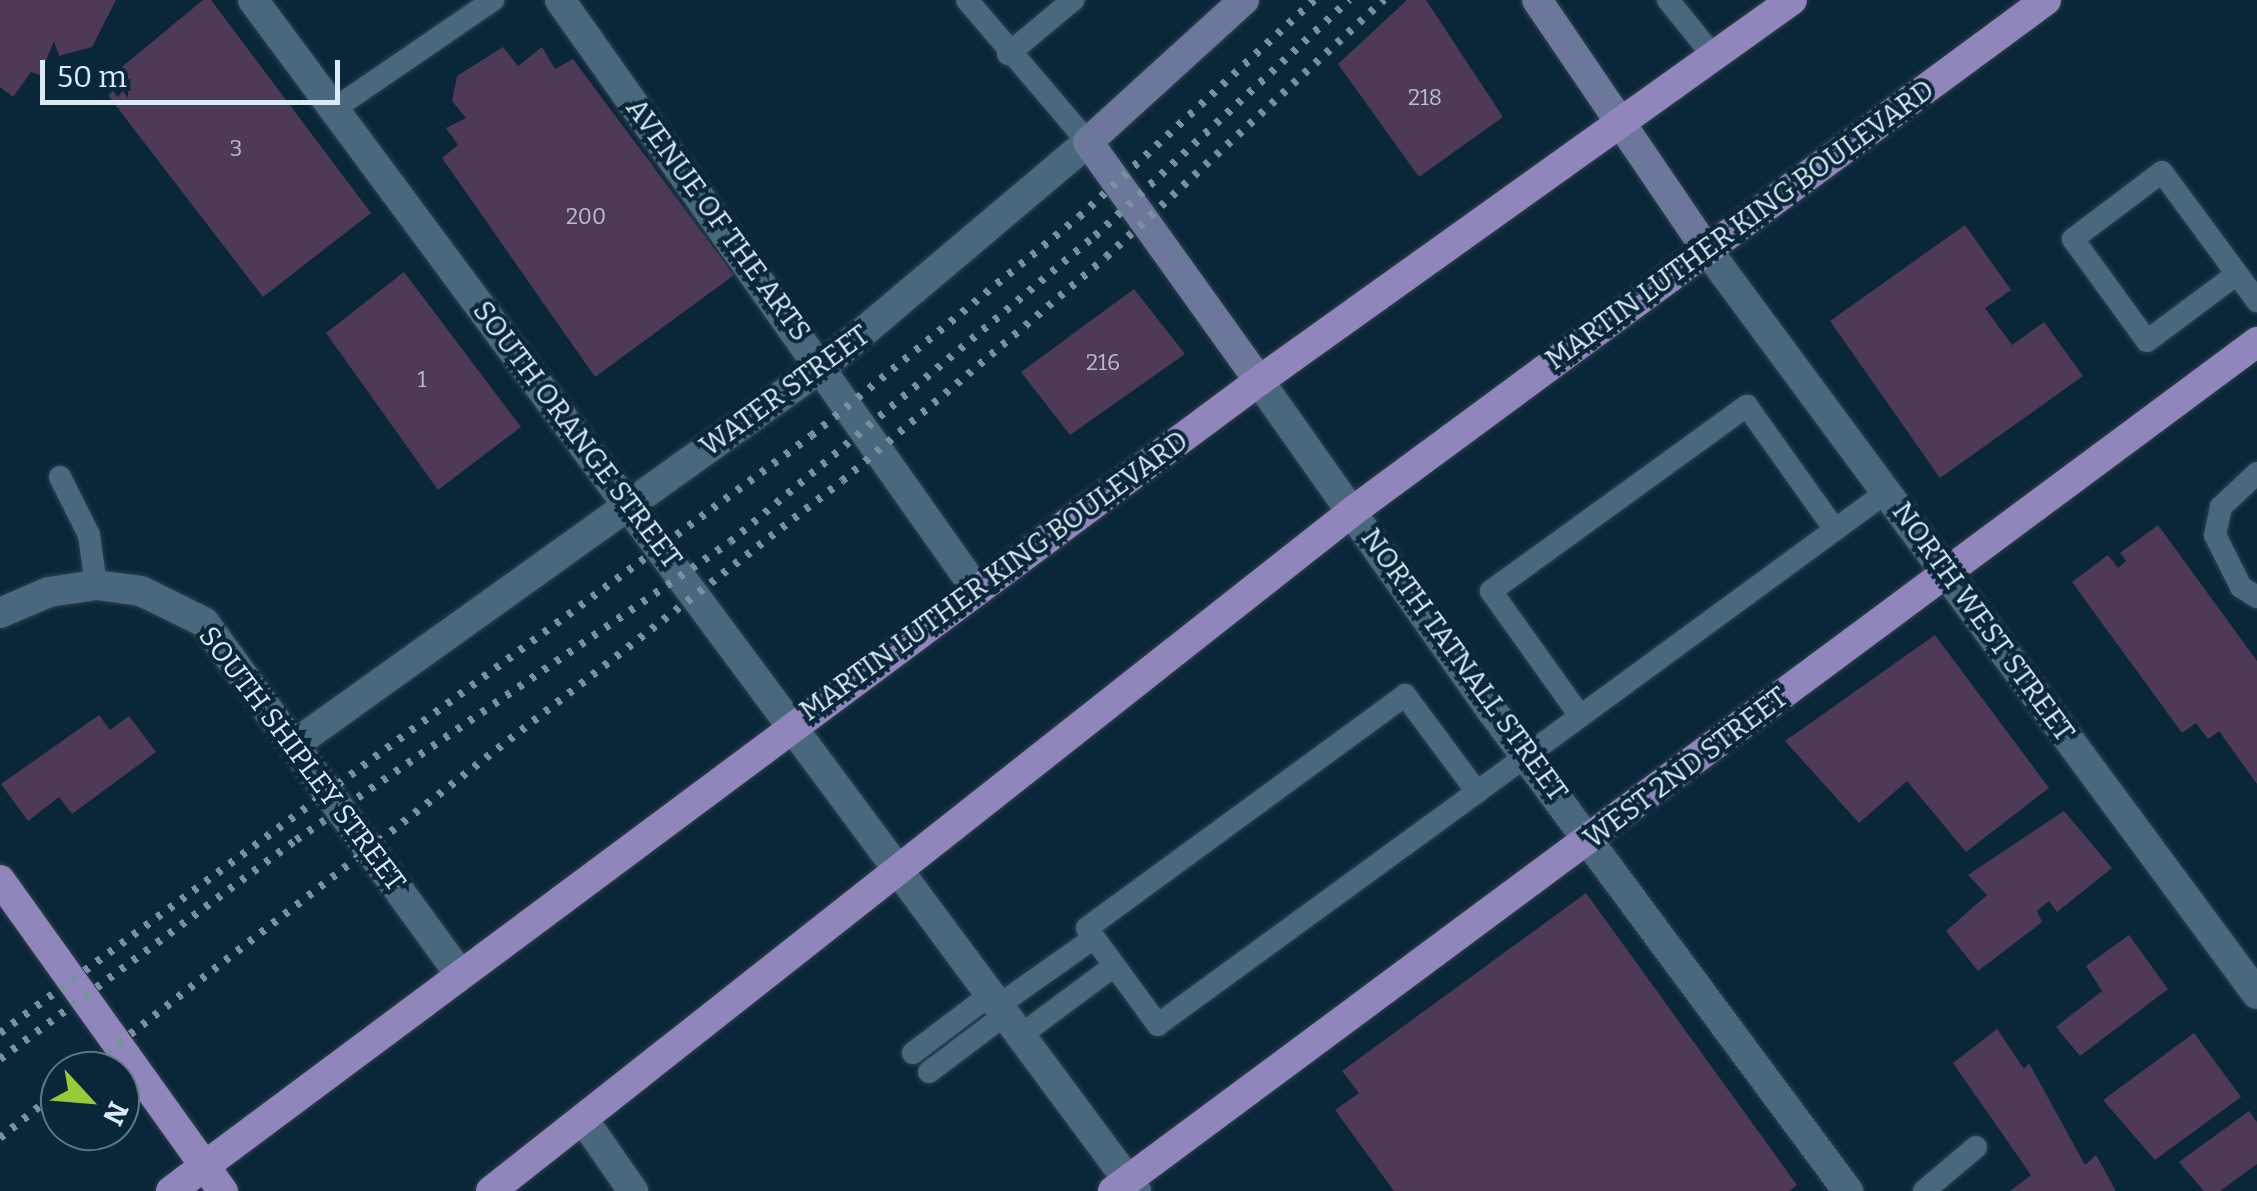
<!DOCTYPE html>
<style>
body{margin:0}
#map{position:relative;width:2257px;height:1191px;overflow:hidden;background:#092739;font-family:Bitter,serif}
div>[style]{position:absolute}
.building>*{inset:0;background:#4e3a57}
.roads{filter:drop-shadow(0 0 2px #303f4c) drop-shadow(0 0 2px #303f4c)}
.lane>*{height:22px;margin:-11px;padding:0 11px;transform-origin:11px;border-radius:11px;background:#49677d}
.street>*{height:30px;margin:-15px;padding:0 15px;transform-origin:15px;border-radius:15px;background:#49677d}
.secondary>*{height:30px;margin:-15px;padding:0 15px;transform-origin:15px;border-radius:15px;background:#6d779c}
.primary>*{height:30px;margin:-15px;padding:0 15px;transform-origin:15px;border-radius:15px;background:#9186bb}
.rail>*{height:8px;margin-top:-4px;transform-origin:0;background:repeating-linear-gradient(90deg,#79909f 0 5px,transparent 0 15px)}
span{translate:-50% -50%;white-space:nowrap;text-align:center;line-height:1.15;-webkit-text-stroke:8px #092739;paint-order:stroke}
.number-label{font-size:22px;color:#b7becf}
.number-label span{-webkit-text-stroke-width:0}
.street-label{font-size:28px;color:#daeaf7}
.north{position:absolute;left:40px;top:1051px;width:100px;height:100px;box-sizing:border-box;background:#092739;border:2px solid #5d7585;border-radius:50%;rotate:116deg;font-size:28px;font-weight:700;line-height:40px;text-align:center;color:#daeaf7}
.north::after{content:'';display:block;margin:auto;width:35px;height:45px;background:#98cb36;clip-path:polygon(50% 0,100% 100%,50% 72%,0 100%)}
.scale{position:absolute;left:40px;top:60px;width:300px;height:45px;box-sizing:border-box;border:5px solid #daeaf7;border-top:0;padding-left:12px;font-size:30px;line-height:35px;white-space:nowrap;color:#daeaf7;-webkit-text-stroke:8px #092739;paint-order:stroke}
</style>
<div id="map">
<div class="building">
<i style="clip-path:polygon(0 0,116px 0,92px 47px,59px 56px,54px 41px,40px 75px,31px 72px,13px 97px,0 87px)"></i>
<i style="clip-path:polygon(203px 0,211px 0,371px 213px,263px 297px,100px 85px)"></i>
<i style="clip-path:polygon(1407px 0,1426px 0,1503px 117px,1419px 177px,1338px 64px)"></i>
<i style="clip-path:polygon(503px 47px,518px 66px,542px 47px,555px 69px,573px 59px,734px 275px,595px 377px,442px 158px,458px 145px,446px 128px,466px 118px,452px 101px,457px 76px)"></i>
<i style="clip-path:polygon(1965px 225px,2011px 290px,1985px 308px,2012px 345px,2044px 322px,2083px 376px,1940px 478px,1830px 321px)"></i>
<i style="clip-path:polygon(404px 272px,521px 427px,438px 490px,326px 333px)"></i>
<i style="clip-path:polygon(1134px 289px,1185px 354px,1070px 435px,1021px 372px)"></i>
<i style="clip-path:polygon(2158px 525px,2257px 661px,2257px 784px,2219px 731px,2208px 739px,2196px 723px,2182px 733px,2072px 582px,2108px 555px,2118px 568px,2126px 561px,2120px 553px)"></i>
<i style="clip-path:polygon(1935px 635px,2049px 788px,1966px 852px,1907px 781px,1859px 823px,1785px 741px)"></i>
<i style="clip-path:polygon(99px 715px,110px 730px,129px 716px,156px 752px,72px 814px,59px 797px,28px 821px,1px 784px)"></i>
<i style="clip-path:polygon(2064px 811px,2112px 868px,2057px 912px,2049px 901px,2037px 911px,2042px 922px,1978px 971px,1946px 931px,1987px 895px,1968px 875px)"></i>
<i style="clip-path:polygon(1586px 893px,1797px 1185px,1789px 1191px,1394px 1191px,1335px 1110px,1359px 1093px,1342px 1071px)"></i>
<i style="clip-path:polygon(2129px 935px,2168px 989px,2080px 1056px,2056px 1027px,2102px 991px,2086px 966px)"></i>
<i style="clip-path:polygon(1997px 1029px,2024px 1069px,2029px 1063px,2085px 1165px,2096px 1155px,2116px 1191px,2010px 1191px,2031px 1175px,1953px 1063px)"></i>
<i style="clip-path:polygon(2194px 1033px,2241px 1097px,2155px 1160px,2103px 1100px)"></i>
<i style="clip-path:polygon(2249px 1111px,2257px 1122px,2257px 1164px,2220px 1191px,2204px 1191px,2179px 1162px)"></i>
</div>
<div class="roads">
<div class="lane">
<i style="left:967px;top:0;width:187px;rotate:49.6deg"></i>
<i style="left:1668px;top:0;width:73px;rotate:51.1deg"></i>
<i style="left:1008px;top:54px;width:85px;rotate:-39.7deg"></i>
<i style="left:334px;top:109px;width:193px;rotate:-34.4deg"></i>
<i style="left:2237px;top:274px;width:112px;rotate:143.3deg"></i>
<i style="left:2147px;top:341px;width:126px;rotate:-126deg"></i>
<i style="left:2073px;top:239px;width:111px;rotate:-37deg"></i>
<i style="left:2162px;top:172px;width:157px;rotate:53.6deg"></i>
<i style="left:2255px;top:298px;width:4px;rotate:56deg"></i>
<i style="left:2257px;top:473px;width:50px;rotate:136.6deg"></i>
<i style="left:2221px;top:507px;width:29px;rotate:102deg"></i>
<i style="left:2215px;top:535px;width:58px;rotate:63.4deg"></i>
<i style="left:2241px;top:587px;width:19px;rotate:32deg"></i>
<i style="left:60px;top:477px;width:65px;rotate:63.4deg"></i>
<i style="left:89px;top:535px;width:50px;rotate:82deg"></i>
<i style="left:1405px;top:695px;width:121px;rotate:53.4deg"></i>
<i style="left:1477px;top:792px;width:395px;rotate:143.9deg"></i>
<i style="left:1158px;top:1025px;width:120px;rotate:-126.2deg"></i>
<i style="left:1087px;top:928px;width:394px;rotate:-36.2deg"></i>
<i style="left:1580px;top:716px;width:153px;rotate:-125.5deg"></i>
<i style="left:1491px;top:591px;width:316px;rotate:-35.9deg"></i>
<i style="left:1747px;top:406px;width:152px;rotate:54.6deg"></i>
<i style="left:1477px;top:792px;width:509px;rotate:-36.22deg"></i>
<i style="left:999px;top:1005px;width:116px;rotate:-35.2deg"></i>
<i style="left:1021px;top:1035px;width:116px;rotate:-36.6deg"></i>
<i style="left:913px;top:1053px;width:98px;rotate:-37.1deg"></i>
<i style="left:929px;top:1072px;width:96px;rotate:-37deg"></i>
<i style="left:1924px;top:1191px;width:68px;rotate:-40.2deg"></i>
</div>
<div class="street">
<i style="left:253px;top:0;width:1483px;rotate:53.45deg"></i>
<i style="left:560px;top:0;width:721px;rotate:54.77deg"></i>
<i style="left:1707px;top:250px;width:925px;rotate:53.53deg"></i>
<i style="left:1259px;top:381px;width:404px;rotate:54.8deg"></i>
<i style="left:1492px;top:711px;width:598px;rotate:53.44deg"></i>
<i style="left:0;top:613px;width:53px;rotate:-23.2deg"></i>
<i style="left:49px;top:592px;width:48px;rotate:-8.5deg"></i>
<i style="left:96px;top:585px;width:45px;rotate:7.6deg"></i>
<i style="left:141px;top:591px;width:70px;rotate:26.2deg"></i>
<i style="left:204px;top:622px;width:434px;rotate:54deg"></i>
<i style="left:295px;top:744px;width:649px;rotate:-35.6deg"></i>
<i style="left:823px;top:366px;width:347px;rotate:-40.2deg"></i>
<i style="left:583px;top:1119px;width:88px;rotate:55.2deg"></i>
</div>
<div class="secondary">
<i style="left:1244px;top:0;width:211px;rotate:137.7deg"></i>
<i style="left:1088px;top:142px;width:294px;rotate:54.4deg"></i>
<i style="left:1537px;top:0;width:302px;rotate:55.8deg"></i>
</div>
<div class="primary">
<i style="left:0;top:880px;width:383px;rotate:54.4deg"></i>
<i style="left:171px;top:1191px;width:1356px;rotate:-36.67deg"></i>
<i style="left:1259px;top:381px;width:655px;rotate:-35.56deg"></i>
<i style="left:491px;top:1191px;width:1098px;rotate:-38.27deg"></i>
<i style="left:1353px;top:511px;width:861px;rotate:-36.4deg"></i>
<i style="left:1113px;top:1191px;width:1425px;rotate:-36.58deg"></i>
</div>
</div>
<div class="rail">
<i style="left:0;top:1033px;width:1007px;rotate:-36.36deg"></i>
<i style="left:811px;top:436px;width:346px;rotate:-39.3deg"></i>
<i style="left:1079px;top:217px;width:320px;rotate:-42.7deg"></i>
<i style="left:0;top:1059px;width:368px;rotate:-36.5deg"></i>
<i style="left:296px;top:840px;width:526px;rotate:-34.47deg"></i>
<i style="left:730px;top:542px;width:476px;rotate:-40deg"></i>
<i style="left:1095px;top:236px;width:347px;rotate:-42.9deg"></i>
<i style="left:83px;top:1071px;width:961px;rotate:-37.86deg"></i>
<i style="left:842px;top:481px;width:346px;rotate:-40.3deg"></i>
<i style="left:1106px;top:257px;width:379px;rotate:-42.8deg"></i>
<i style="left:0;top:1138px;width:77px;rotate:-38.7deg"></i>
</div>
<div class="number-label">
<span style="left:1425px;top:98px">218</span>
<span style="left:236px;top:149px">3</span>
<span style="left:586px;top:217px">200</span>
<span style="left:1103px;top:363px">216</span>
<span style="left:422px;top:380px">1</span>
</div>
<div class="street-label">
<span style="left:718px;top:220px;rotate:54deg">AVENUE OF THE ARTS</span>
<span style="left:1740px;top:225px;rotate:-36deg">MARTIN LUTHER KING BOULEVARD</span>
<span style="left:785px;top:391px;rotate:-36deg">WATER STREET</span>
<span style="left:577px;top:435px;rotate:53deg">SOUTH ORANGE STREET</span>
<span style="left:994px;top:576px;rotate:-36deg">MARTIN LUTHER KING BOULEVARD</span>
<span style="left:1983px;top:622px;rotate:54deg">NORTH WEST STREET</span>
<span style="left:1464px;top:665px;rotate:54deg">NORTH TATNALL STREET</span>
<span style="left:302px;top:759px;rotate:53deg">SOUTH SHIPLEY STREET</span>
<span style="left:1686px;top:768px;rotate:-37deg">WEST 2ND STREET</span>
</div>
<div class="north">N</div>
<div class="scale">50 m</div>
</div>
